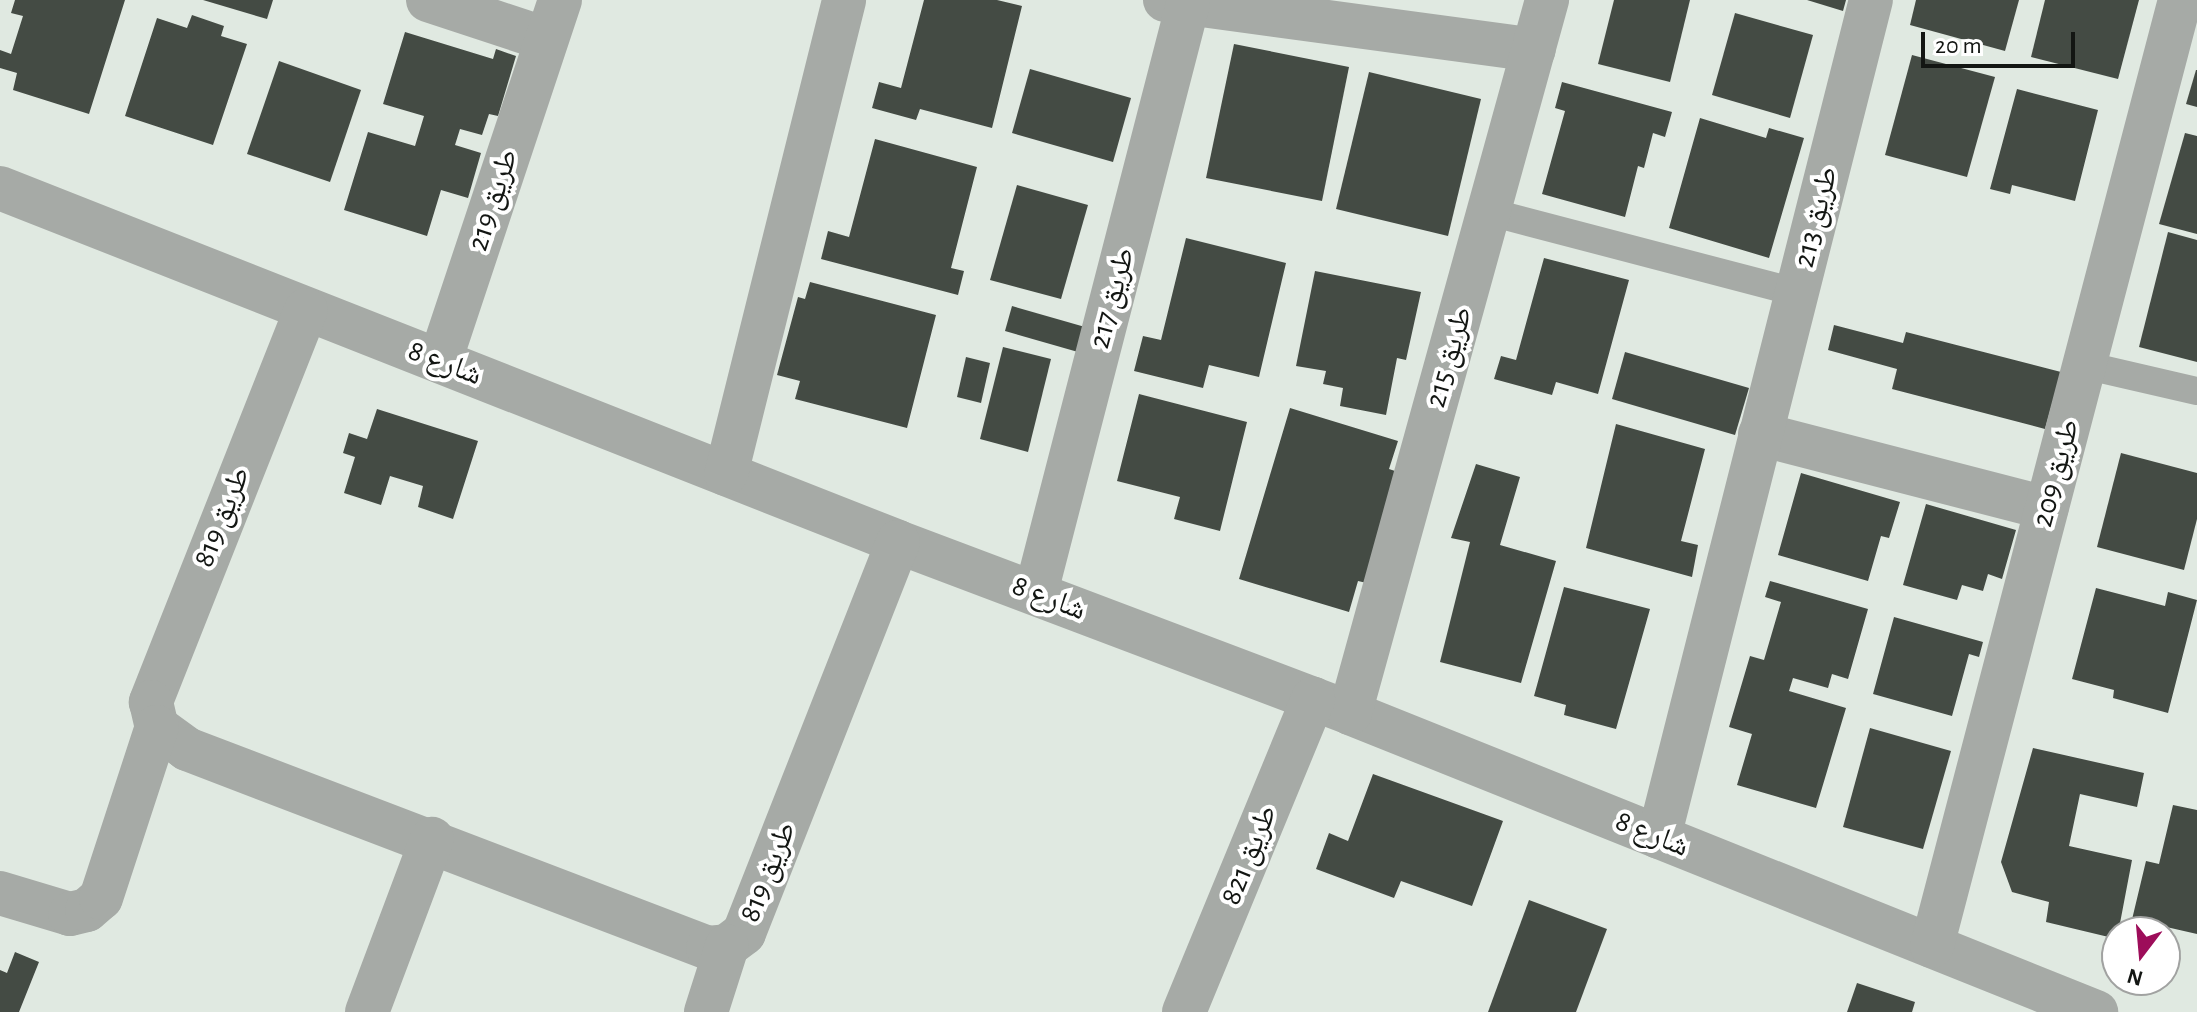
<!DOCTYPE html>
<meta charset="utf-8">
<style>
body{margin:0}
#map{position:relative;width:2197px;height:1012px;overflow:hidden;background:#e0e9e1;font-family:"Alegreya Sans","Noto Naskh Arabic",sans-serif}
div>[style]{position:absolute}
.building>*{inset:0;background:#444b44}
.lane>*{height:28px;margin:-14px;padding:0 14px;transform-origin:14px;border-radius:14px;background:#a6aaa6}
.street>*{height:44px;margin:-22px;padding:0 22px;transform-origin:22px;border-radius:22px;background:#a6aaa6}
span{translate:-50% -50%;white-space:nowrap;text-align:center;line-height:1.15;-webkit-text-stroke:8px #fff;paint-order:stroke}
.street-label{font-size:30px;color:#131613}
.north{position:absolute;left:2101px;top:916px;width:80px;height:80px;box-sizing:border-box;background:#fff;border:2px solid #a1a2a1;border-radius:50%;rotate:196deg;font-size:22px;font-weight:700;line-height:32px;text-align:center;color:#131613}
.north::after{content:'';display:block;margin:auto;width:28px;height:36px;background:#9d0d5a;clip-path:polygon(50% 0,100% 100%,50% 72%,0 100%)}
.scale{position:absolute;left:1921px;top:32px;width:154px;height:36px;box-sizing:border-box;border:4px solid #131613;border-top:0;padding-left:10px;font-size:24px;line-height:28px;white-space:nowrap;color:#131613;-webkit-text-stroke:6px #fff;paint-order:stroke}
</style>
<div id="map">
<div class="building">
<i style="clip-path:polygon(15px 0,125px 0,89px 114px,13px 90px,17px 73px,0 68px,0 50px,11px 54px,23px 16px,11px 13px)"></i>
<i style="clip-path:polygon(203px 0,273px 0,267px 19px)"></i>
<i style="clip-path:polygon(924px 0,997px 0,1022px 6px,992px 128px,920px 109px,916px 120px,872px 108px,879px 82px,901px 88px)"></i>
<i style="clip-path:polygon(1614px 0,1690px 0,1670px 82px,1598px 64px)"></i>
<i style="clip-path:polygon(1807px 0,1846px 0,1843px 11px)"></i>
<i style="clip-path:polygon(1916px 0,2019px 0,2005px 51px,1910px 25px)"></i>
<i style="clip-path:polygon(2045px 0,2139px 0,2118px 79px,2031px 57px)"></i>
<i style="clip-path:polygon(1735px 13px,1813px 35px,1790px 118px,1712px 95px)"></i>
<i style="clip-path:polygon(192px 15px,224px 26px,221px 36px,247px 44px,213px 145px,125px 116px,157px 18px,187px 28px)"></i>
<i style="clip-path:polygon(405px 32px,493px 59px,496px 49px,516px 56px,498px 116px,489px 114px,482px 135px,460px 129px,455px 145px,481px 153px,468px 198px,441px 190px,427px 236px,344px 210px,368px 132px,415px 146px,424px 116px,383px 104px)"></i>
<i style="clip-path:polygon(1234px 44px,1349px 67px,1322px 201px,1206px 178px)"></i>
<i style="clip-path:polygon(1912px 55px,1995px 77px,1967px 177px,1885px 155px)"></i>
<i style="clip-path:polygon(279px 61px,361px 90px,330px 182px,247px 154px)"></i>
<i style="clip-path:polygon(1030px 69px,1131px 98px,1113px 162px,1012px 133px)"></i>
<i style="clip-path:polygon(2196px 70px,2197px 70px,2197px 107px,2186px 104px)"></i>
<i style="clip-path:polygon(1369px 72px,1481px 99px,1448px 236px,1336px 209px)"></i>
<i style="clip-path:polygon(1562px 82px,1672px 112px,1665px 137px,1653px 133px,1644px 168px,1638px 166px,1625px 217px,1542px 194px,1565px 111px,1555px 108px)"></i>
<i style="clip-path:polygon(2017px 89px,2098px 110px,2075px 201px,2012px 185px,2010px 194px,1990px 189px)"></i>
<i style="clip-path:polygon(1700px 118px,1766px 138px,1769px 128px,1804px 138px,1769px 258px,1669px 228px)"></i>
<i style="clip-path:polygon(2185px 133px,2197px 136px,2197px 234px,2159px 224px)"></i>
<i style="clip-path:polygon(875px 139px,977px 167px,951px 268px,964px 271px,958px 295px,821px 259px,828px 231px,849px 237px)"></i>
<i style="clip-path:polygon(1017px 185px,1088px 205px,1061px 299px,990px 280px)"></i>
<i style="clip-path:polygon(2168px 232px,2197px 240px,2197px 362px,2139px 347px)"></i>
<i style="clip-path:polygon(1186px 238px,1286px 263px,1259px 377px,1209px 365px,1203px 388px,1134px 371px,1143px 336px,1161px 340px)"></i>
<i style="clip-path:polygon(1544px 258px,1629px 280px,1598px 394px,1556px 382px,1552px 395px,1494px 379px,1501px 356px,1516px 360px)"></i>
<i style="clip-path:polygon(1315px 271px,1421px 292px,1406px 360px,1397px 358px,1386px 415px,1340px 406px,1343px 388px,1323px 384px,1326px 371px,1296px 366px)"></i>
<i style="clip-path:polygon(810px 282px,936px 315px,907px 428px,795px 399px,800px 381px,777px 375px,798px 297px,805px 299px)"></i>
<i style="clip-path:polygon(1012px 306px,1085px 327px,1078px 352px,1005px 331px)"></i>
<i style="clip-path:polygon(1834px 325px,1903px 343px,1906px 332px,2061px 372px,2045px 429px,1892px 389px,1897px 369px,1828px 350px)"></i>
<i style="clip-path:polygon(1003px 347px,1051px 359px,1028px 452px,980px 439px)"></i>
<i style="clip-path:polygon(1625px 352px,1749px 388px,1735px 435px,1612px 399px)"></i>
<i style="clip-path:polygon(966px 357px,990px 363px,981px 403px,957px 397px)"></i>
<i style="clip-path:polygon(1139px 394px,1247px 422px,1220px 531px,1174px 519px,1180px 497px,1117px 481px)"></i>
<i style="clip-path:polygon(1290px 408px,1398px 441px,1389px 469px,1404px 474px,1371px 584px,1358px 581px,1349px 612px,1239px 579px)"></i>
<i style="clip-path:polygon(377px 409px,478px 441px,453px 519px,418px 507px,423px 486px,390px 476px,381px 505px,344px 493px,355px 457px,343px 453px,349px 433px,367px 439px)"></i>
<i style="clip-path:polygon(1616px 424px,1705px 449px,1681px 541px,1698px 545px,1692px 577px,1586px 548px)"></i>
<i style="clip-path:polygon(2121px 453px,2197px 473px,2197px 519px,2184px 570px,2097px 547px)"></i>
<i style="clip-path:polygon(1476px 464px,1520px 477px,1500px 545px,1556px 561px,1521px 683px,1440px 662px,1470px 542px,1451px 538px)"></i>
<i style="clip-path:polygon(1801px 473px,1900px 502px,1889px 538px,1881px 536px,1868px 581px,1778px 555px)"></i>
<i style="clip-path:polygon(1926px 504px,2016px 530px,2002px 579px,1988px 574px,1983px 591px,1962px 585px,1957px 600px,1903px 585px)"></i>
<i style="clip-path:polygon(1770px 581px,1868px 609px,1848px 679px,1832px 674px,1828px 688px,1793px 678px,1789px 691px,1846px 708px,1816px 808px,1737px 785px,1752px 734px,1729px 727px,1750px 656px,1764px 660px,1781px 602px,1765px 597px)"></i>
<i style="clip-path:polygon(1564px 587px,1650px 609px,1616px 729px,1564px 715px,1566px 705px,1534px 696px)"></i>
<i style="clip-path:polygon(2096px 588px,2165px 606px,2168px 592px,2197px 600px,2168px 713px,2113px 698px,2114px 690px,2072px 679px)"></i>
<i style="clip-path:polygon(1894px 617px,1983px 642px,1979px 657px,1969px 654px,1952px 716px,1873px 694px)"></i>
<i style="clip-path:polygon(1870px 728px,1951px 751px,1923px 849px,1843px 827px)"></i>
<i style="clip-path:polygon(2033px 748px,2144px 773px,2137px 807px,2080px 794px,2069px 846px,2132px 860px,2117px 939px,2046px 922px,2049px 902px,2012px 892px,2001px 862px)"></i>
<i style="clip-path:polygon(1373px 774px,1503px 821px,1472px 906px,1401px 881px,1394px 898px,1316px 869px,1329px 833px,1348px 841px)"></i>
<i style="clip-path:polygon(2173px 805px,2197px 810px,2197px 934px,2162px 926px,2161px 932px,2129px 932px,2146px 861px,2159px 864px)"></i>
<i style="clip-path:polygon(1529px 900px,1607px 929px,1576px 1012px,1488px 1012px)"></i>
<i style="clip-path:polygon(15px 952px,39px 962px,19px 1012px,0 1012px,0 970px,7px 973px)"></i>
<i style="clip-path:polygon(1857px 983px,1915px 1002px,1912px 1012px,1847px 1012px)"></i>
</div>
<div class="lane">
<i style="left:1490px;top:212px;width:316px;rotate:14.7deg"></i>
<i style="left:2084px;top:365px;width:116px;rotate:13deg"></i>
</div>
<div class="street">
<i style="left:428px;top:0;width:124px;rotate:18.3deg"></i>
<i style="left:1165px;top:0;width:372px;rotate:7.7deg"></i>
<i style="left:0;top:188px;width:965px;rotate:21.51deg"></i>
<i style="left:898px;top:542px;width:483px;rotate:20.7deg"></i>
<i style="left:1350px;top:713px;width:804px;rotate:21.84deg"></i>
<i style="left:306px;top:310px;width:422px;rotate:111.6deg"></i>
<i style="left:151px;top:702px;width:26px;rotate:77deg"></i>
<i style="left:157px;top:727px;width:37px;rotate:36deg"></i>
<i style="left:187px;top:749px;width:558px;rotate:20.9deg"></i>
<i style="left:708px;top:948px;width:19px;rotate:-6deg"></i>
<i style="left:727px;top:946px;width:21px;rotate:-37deg"></i>
<i style="left:744px;top:933px;width:420px;rotate:-68.5deg"></i>
<i style="left:440px;top:361px;width:380px;rotate:-71.6deg"></i>
<i style="left:1760px;top:434px;width:296px;rotate:14.5deg"></i>
<i style="left:726px;top:474px;width:488px;rotate:-76deg"></i>
<i style="left:1036px;top:592px;width:607px;rotate:-75.51deg"></i>
<i style="left:1350px;top:713px;width:740px;rotate:-74.55deg"></i>
<i style="left:1659px;top:837px;width:863px;rotate:-75.79deg"></i>
<i style="left:0;top:893px;width:73px;rotate:16.7deg"></i>
<i style="left:70px;top:914px;width:17px;rotate:-13deg"></i>
<i style="left:87px;top:910px;width:18px;rotate:-41deg"></i>
<i style="left:101px;top:898px;width:180px;rotate:-71.9deg"></i>
<i style="left:1932px;top:946px;width:978px;rotate:-75.31deg"></i>
<i style="left:367px;top:1012px;width:185px;rotate:-69.4deg"></i>
<i style="left:706px;top:1012px;width:69px;rotate:-72.3deg"></i>
<i style="left:1184px;top:1012px;width:339px;rotate:-67.6deg"></i>
</div>
<div class="street-label">
<span style="left:493px;top:200px;rotate:-72deg">طريق 219</span>
<span style="left:1816px;top:217px;rotate:-76deg">طريق 213</span>
<span style="left:1112px;top:298px;rotate:-75deg">طريق 217</span>
<span style="left:1449px;top:357px;rotate:-74deg">طريق 215</span>
<span style="left:445px;top:363px;rotate:21deg">شارع 8</span>
<span style="left:2056px;top:473px;rotate:-75deg">طريق 209</span>
<span style="left:222px;top:517px;rotate:-68deg">طريق 819</span>
<span style="left:1049px;top:598px;rotate:21deg">شارع 8</span>
<span style="left:1652px;top:834px;rotate:22deg">شارع 8</span>
<span style="left:1249px;top:855px;rotate:-68deg">طريق 821</span>
<span style="left:768px;top:872px;rotate:-68deg">طريق 819</span>
</div>
<div class="north">N</div>
<div class="scale">20 m</div>
</div>
